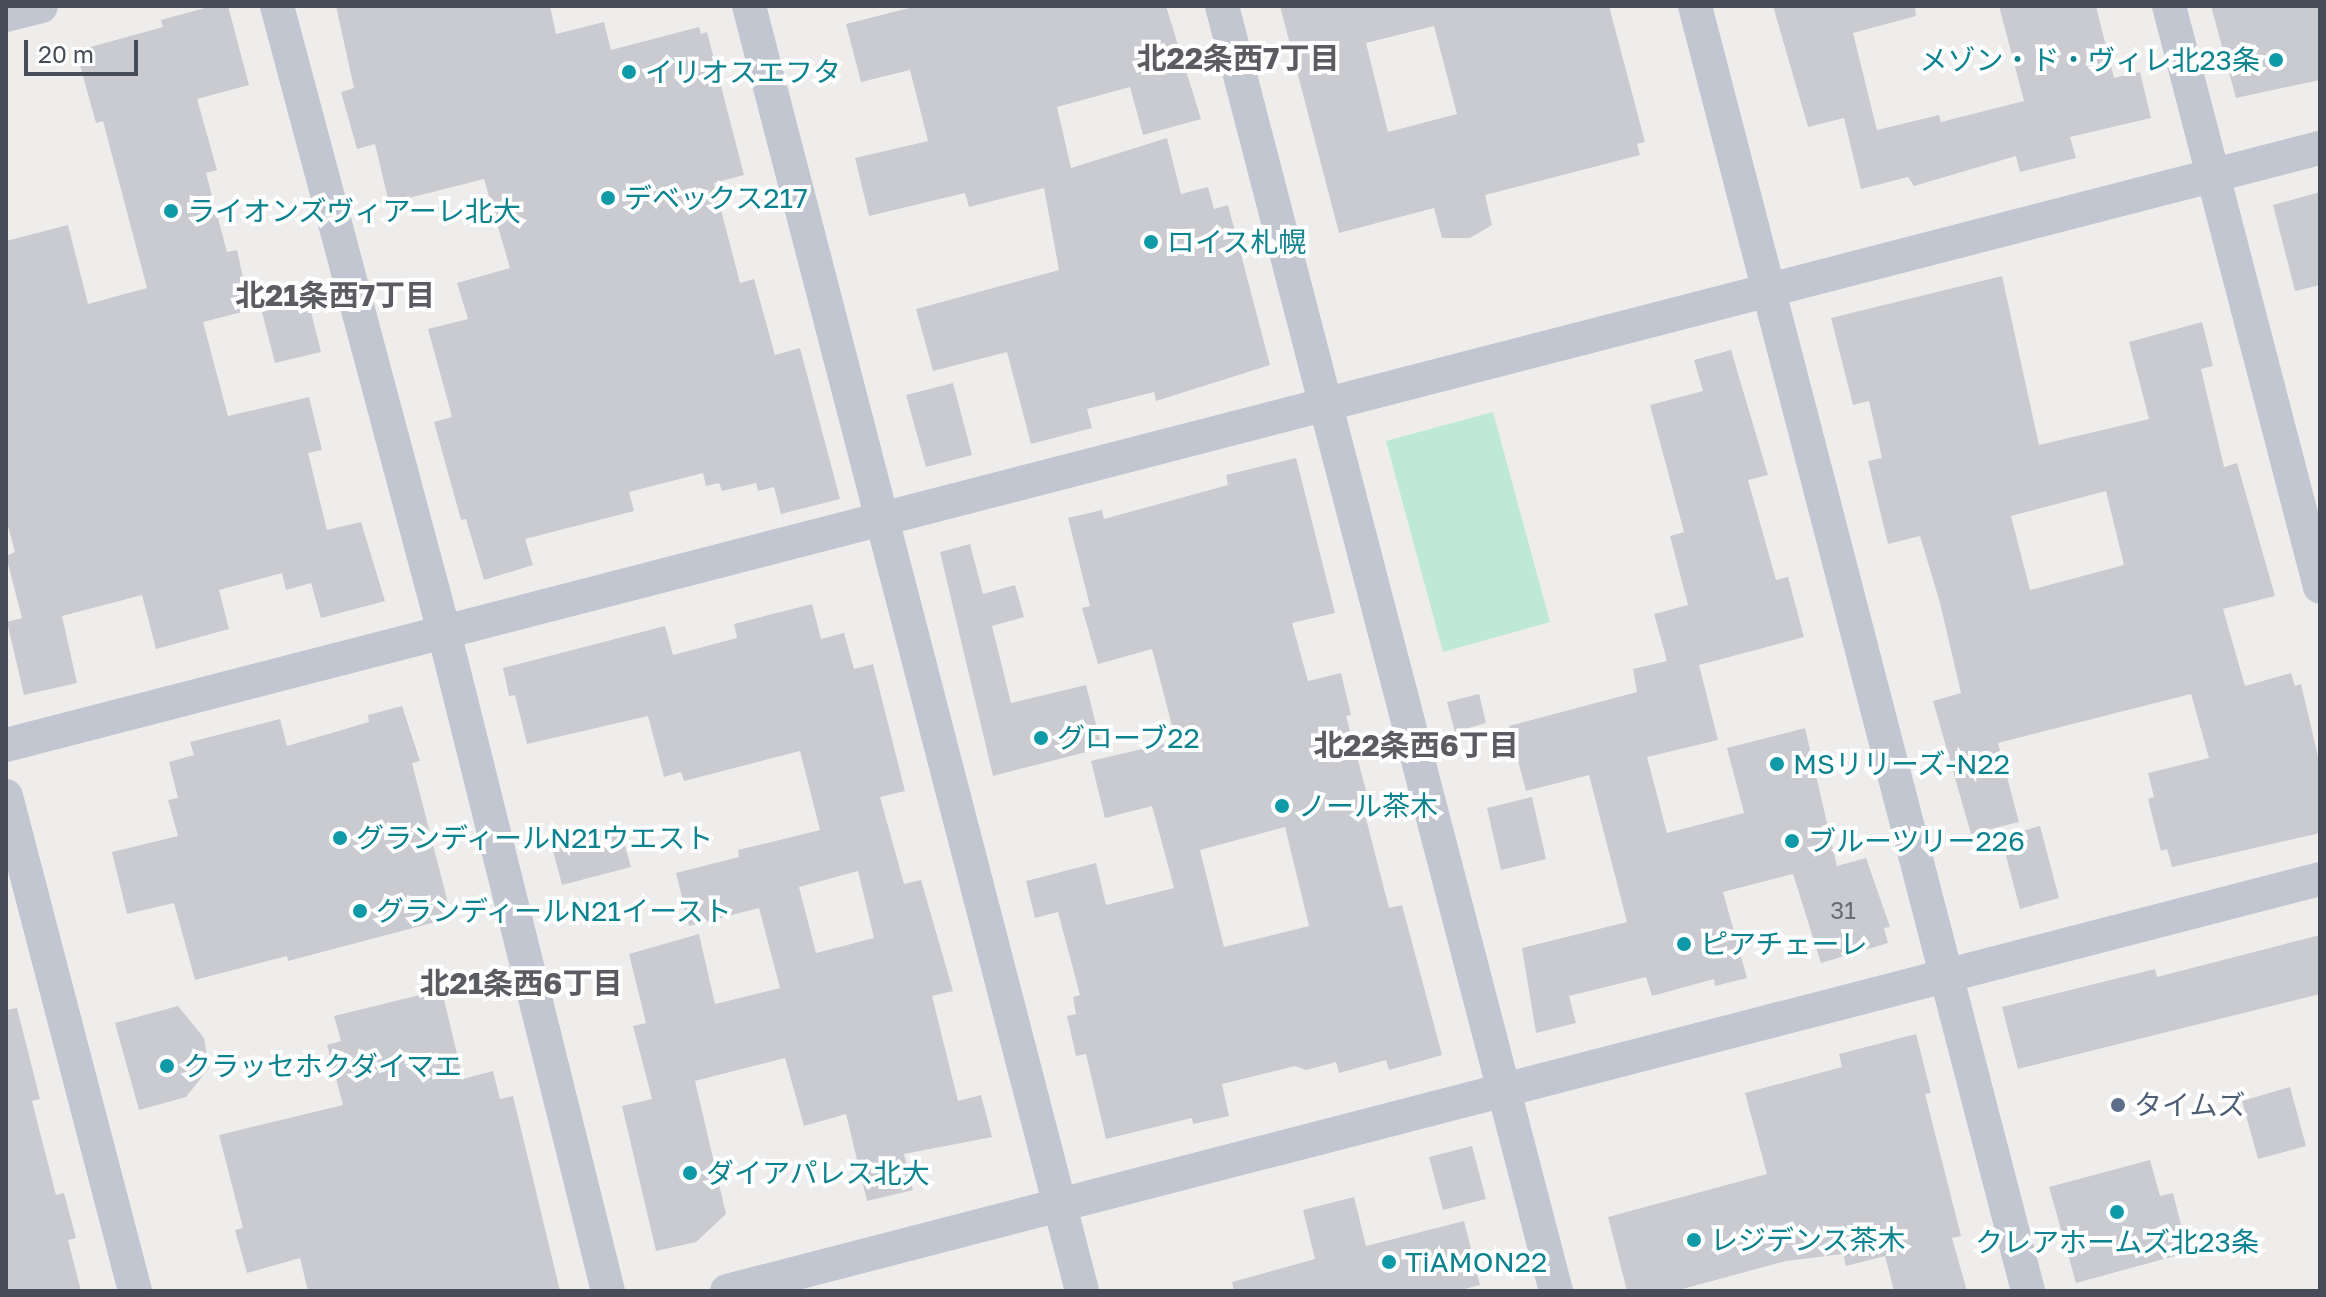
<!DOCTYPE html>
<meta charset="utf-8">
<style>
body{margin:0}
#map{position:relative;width:2326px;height:1297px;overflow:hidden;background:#efedec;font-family:"Golos Text","Noto Sans JP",sans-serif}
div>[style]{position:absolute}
.green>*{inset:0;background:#bee9d6}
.building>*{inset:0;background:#cacbd1}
.street>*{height:34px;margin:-17px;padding:0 17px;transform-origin:17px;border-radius:17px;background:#c1c6d0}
.dots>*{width:22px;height:22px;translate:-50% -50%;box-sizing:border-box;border:4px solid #fff;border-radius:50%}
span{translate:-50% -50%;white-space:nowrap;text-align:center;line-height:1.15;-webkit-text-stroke:8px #fff;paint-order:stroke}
.number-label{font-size:24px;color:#686c76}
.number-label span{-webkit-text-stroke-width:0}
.culture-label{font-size:28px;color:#0d838f}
.right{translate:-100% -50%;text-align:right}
.left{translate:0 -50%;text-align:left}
.service-label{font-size:28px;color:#4e5e75}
.neighbourhood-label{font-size:30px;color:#5a5c61;font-weight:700}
.frame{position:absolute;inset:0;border:8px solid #474d58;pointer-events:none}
.scale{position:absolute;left:24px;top:40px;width:114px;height:36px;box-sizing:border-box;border:4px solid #474d58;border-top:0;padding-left:10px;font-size:24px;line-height:28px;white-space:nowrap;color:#474d58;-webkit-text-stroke:6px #fff;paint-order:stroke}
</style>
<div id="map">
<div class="green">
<i style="clip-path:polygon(1493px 412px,1550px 622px,1443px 652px,1386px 441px)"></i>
</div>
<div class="building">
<i style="clip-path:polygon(212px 6px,228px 6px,249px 85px,197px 99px,217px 170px,206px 173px,227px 252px,237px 250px,250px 310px,203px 322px,228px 416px,309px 397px,322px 450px,308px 453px,327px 530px,361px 522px,385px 601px,321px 618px,311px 583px,286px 590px,282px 573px,219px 590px,229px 629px,156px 649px,142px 595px,62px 616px,77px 683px,24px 695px,7px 622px,22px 618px,6px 556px,15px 552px,6px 519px,6px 241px,68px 225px,88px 304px,147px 288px,103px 121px,96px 123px,76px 51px,163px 27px,161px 20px)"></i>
<i style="clip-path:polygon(336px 6px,550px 6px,556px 34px,604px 22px,611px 50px,699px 27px,701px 34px,707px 32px,744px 175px,714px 183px,740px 283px,754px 279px,775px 355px,800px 348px,840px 499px,781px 514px,774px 487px,758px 491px,756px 483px,722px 491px,719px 483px,706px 486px,703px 473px,629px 492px,634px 511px,525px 539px,533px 565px,484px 580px,466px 519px,461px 520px,434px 422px,452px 417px,428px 329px,468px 319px,457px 283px,510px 268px,484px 179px,389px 203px,375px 144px,357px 149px,341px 92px,354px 88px)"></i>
<i style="clip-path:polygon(917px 6px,1166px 6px,1201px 119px,1143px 135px,1130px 87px,1057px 107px,1071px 168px,1167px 138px,1181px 194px,1208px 187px,1214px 209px,1228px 205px,1270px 365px,1156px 401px,1154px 392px,1087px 409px,1092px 428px,1031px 444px,1007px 352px,933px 371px,916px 309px,1059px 270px,1044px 188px,969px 207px,965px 193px,869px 216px,855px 158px,928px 141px,910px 70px,861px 82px,846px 24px)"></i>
<i style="clip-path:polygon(evenodd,1280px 6px,1609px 6px,1645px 142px,1637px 144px,1640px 155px,1485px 195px,1492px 225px,1470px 238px,1442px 238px,1434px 208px,1339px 233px,1280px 6px,1434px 26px,1457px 114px,1388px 132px,1366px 43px,1434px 26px)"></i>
<i style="clip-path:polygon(1773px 6px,1915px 6px,1916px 16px,1853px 33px,1877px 130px,1939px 115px,1941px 122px,2024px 101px,1999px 6px,2096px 6px,2114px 78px,2140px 72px,2151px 118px,2070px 137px,2076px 158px,2020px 172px,2016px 156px,1914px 186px,1908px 177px,1861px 189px,1844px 118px,1808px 127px)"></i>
<i style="clip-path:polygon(2211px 6px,2320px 6px,2320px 80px,2236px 98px)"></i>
<i style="clip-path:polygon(2320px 192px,2320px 285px,2295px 291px,2273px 205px)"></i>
<i style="clip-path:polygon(evenodd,2002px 276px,2039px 445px,2149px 419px,2129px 342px,2202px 322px,2213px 366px,2201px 369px,2224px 467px,2237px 463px,2275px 596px,2223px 609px,2245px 686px,2291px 673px,2295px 686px,2301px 684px,2320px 765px,2320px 833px,2172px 867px,2167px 849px,2161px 851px,2148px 799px,2154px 797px,2148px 773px,2209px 758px,2191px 694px,1998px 743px,2019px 822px,1971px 834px,1933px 701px,1961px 693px,1940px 603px,1920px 536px,1888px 544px,1868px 461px,1882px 458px,1869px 401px,1853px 405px,1831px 318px,2002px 276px,2106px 491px,2124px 565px,2030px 590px,2011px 516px,2106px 491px)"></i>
<i style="clip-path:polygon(308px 300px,321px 352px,275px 363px,262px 312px)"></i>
<i style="clip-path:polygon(1731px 350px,1768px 475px,1748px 480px,1776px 580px,1788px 577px,1804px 637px,1699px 665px,1718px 740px,1647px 757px,1667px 833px,1744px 813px,1727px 748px,1805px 728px,1837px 866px,1866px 858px,1890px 927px,1884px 928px,1888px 943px,1821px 963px,1793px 874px,1723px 892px,1747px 978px,1715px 986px,1714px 979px,1652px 996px,1646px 977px,1569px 996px,1576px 1023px,1536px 1033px,1522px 948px,1627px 922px,1589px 775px,1526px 791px,1509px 726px,1637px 692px,1633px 669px,1667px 661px,1654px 614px,1688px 605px,1670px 536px,1684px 532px,1650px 405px,1703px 391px,1694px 360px)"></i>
<i style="clip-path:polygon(953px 383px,972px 455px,926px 467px,906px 395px)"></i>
<i style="clip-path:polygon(evenodd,1296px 458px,1335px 613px,1292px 623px,1308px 681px,1341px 673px,1351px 715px,1346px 716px,1370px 805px,1363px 807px,1389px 908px,1402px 905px,1442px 1055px,1389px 1070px,1386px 1060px,1339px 1073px,1336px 1062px,1306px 1070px,1295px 1066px,1222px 1084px,1229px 1116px,1193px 1124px,1192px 1118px,1106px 1139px,1086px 1054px,1076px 1056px,1067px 1016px,1076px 1014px,1073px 997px,1080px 995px,1058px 912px,1035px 918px,1026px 881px,1096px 863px,1106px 905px,1174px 888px,1152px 806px,1105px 818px,1091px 761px,1176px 741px,1152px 649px,1098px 664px,1082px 608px,1090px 606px,1068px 518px,1102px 510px,1104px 519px,1228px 485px,1226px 475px,1296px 458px,1285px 827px,1309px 926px,1224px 947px,1200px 850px,1285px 827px)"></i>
<i style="clip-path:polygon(970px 544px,983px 594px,1015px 585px,1024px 617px,992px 626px,1011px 703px,1086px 685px,1102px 748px,993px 776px,940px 552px)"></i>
<i style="clip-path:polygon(evenodd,812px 604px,821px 639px,844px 633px,854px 669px,873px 664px,905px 791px,880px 797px,904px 884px,921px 880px,953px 991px,932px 996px,958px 1101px,981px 1095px,992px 1137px,904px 1154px,913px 1190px,867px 1201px,846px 1114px,804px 1126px,785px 1058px,695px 1081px,726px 1214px,696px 1242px,656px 1251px,622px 1106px,652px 1099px,633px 1026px,646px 1023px,629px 954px,699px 934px,715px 1004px,780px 988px,759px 908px,689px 926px,676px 873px,739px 857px,738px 850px,820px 830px,800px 751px,684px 781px,681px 772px,664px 777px,648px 716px,527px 744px,515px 695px,509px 696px,503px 668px,665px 626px,673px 655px,737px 638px,734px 624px,812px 604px,858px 871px,874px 938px,816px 953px,799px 887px,858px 871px)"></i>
<i style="clip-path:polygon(1479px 694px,1486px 723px,1455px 732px,1447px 702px)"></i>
<i style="clip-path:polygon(402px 706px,420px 761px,412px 763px,448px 903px,443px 904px,447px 919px,288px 961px,287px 956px,195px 980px,174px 903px,127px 914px,112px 852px,178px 836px,168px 800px,178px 798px,169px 762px,194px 755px,190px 742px,280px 719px,287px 746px,369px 722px,368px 715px)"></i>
<i style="clip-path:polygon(1532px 797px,1546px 859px,1501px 870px,1487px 808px)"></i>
<i style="clip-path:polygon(619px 825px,631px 867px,562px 885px,551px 843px)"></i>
<i style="clip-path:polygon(2040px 826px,2059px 898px,2020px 909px,2001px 837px)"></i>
<i style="clip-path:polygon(2320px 935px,2320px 994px,2018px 1069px,2002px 1007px,2155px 969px,2157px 977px)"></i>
<i style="clip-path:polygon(432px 992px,432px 997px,443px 995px,463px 1079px,493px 1071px,500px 1099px,513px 1096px,560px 1291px,308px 1291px,300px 1258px,247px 1273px,235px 1230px,243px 1228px,219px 1135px,343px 1105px,327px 1045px,341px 1041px,334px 1016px)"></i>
<i style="clip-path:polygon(178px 1006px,204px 1038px,209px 1068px,186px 1097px,139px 1110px,115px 1023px)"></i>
<i style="clip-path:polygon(17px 1008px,40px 1099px,32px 1101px,56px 1195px,64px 1193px,76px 1238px,68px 1240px,81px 1291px,6px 1291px,6px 1010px)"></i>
<i style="clip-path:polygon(1916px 1034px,1931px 1093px,1925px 1094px,1961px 1236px,1952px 1238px,1967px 1291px,1894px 1291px,1885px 1256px,1846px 1266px,1843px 1254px,1786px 1261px,1675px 1291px,1627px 1291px,1608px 1217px,1767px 1174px,1745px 1093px,1842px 1067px,1839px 1054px)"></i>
<i style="clip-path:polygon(2290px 1087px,2306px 1146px,2258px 1159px,2242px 1101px)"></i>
<i style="clip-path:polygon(1472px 1146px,1486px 1199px,1443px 1210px,1429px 1157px)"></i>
<i style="clip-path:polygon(2150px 1160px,2160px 1196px,2173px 1193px,2182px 1229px,2169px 1232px,2175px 1256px,2076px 1283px,2049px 1187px)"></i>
<i style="clip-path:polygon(1354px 1197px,1366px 1246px,1464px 1221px,1480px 1285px,1457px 1291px,1234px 1291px,1232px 1282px,1315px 1259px,1303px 1210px)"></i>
</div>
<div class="street">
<i style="left:277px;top:6px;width:648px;rotate:75.06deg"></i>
<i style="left:444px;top:632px;width:679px;rotate:76.03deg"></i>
<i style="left:749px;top:6px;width:1327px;rotate:75.47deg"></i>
<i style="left:1222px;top:6px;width:1328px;rotate:75.43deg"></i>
<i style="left:1695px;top:6px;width:1327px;rotate:75.47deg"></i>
<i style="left:2169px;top:6px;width:600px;rotate:75.43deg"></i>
<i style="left:6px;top:15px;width:36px;rotate:-14deg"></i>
<i style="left:6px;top:745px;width:2390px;rotate:-14.47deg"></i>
<i style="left:6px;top:796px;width:512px;rotate:75.39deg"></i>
<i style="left:727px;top:1291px;width:1645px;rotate:-14.5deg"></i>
</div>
<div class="dots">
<i style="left:2276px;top:60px;background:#0f9aa8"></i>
<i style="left:629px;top:72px;background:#0f9aa8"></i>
<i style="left:608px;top:198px;background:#0f9aa8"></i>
<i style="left:171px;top:211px;background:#0f9aa8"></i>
<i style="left:1151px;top:242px;background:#0f9aa8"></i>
<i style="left:1041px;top:738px;background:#0f9aa8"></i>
<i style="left:1777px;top:764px;background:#0f9aa8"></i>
<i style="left:1282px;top:806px;background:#0f9aa8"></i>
<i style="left:340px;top:838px;background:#0f9aa8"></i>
<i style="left:1792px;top:841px;background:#0f9aa8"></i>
<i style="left:360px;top:911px;background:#0f9aa8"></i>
<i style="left:1684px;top:944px;background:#0f9aa8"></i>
<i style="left:167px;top:1066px;background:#0f9aa8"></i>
<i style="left:2118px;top:1105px;background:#5c6f8a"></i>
<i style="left:690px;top:1173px;background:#0f9aa8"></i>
<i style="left:2117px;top:1212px;background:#0f9aa8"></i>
<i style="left:1694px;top:1240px;background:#0f9aa8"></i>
<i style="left:1389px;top:1262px;background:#0f9aa8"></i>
</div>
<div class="number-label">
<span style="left:1843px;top:910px">31</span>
</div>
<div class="culture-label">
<span class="right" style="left:2260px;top:60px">メゾン・ド・ヴィレ北23条</span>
<span class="left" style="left:645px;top:72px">イリオスエフタ</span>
<span class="left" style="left:624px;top:198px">デベックス217</span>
<span class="left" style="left:187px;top:211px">ライオンズヴィアーレ北大</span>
<span class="left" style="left:1167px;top:242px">ロイス札幌</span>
<span class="left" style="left:1057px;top:738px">グローブ22</span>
<span class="left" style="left:1793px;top:764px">MSリリーズ-N22</span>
<span class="left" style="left:1298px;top:806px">ノール茶木</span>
<span class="left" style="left:356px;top:838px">グランディールN21ウエスト</span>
<span class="left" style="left:1808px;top:841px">ブルーツリー226</span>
<span class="left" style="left:376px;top:911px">グランディールN21イースト</span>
<span class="left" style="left:1700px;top:944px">ピアチェーレ</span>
<span class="left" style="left:183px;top:1066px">クラッセホクダイマエ</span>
<span class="left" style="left:706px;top:1173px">ダイアパレス北大</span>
<span class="left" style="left:1710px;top:1240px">レジデンス茶木</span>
<span style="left:2117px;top:1242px">クレアホームズ北23条</span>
<span class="left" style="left:1405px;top:1262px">TiAMON22</span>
</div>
<div class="service-label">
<span class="left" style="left:2134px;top:1105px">タイムズ</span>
</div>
<div class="neighbourhood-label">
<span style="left:1238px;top:58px">北22条西7丁目</span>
<span style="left:335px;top:295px">北21条西7丁目</span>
<span style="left:1416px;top:745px">北22条西6丁目</span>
<span style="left:521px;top:983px">北21条西6丁目</span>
</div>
<div class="frame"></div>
<div class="scale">20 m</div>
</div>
